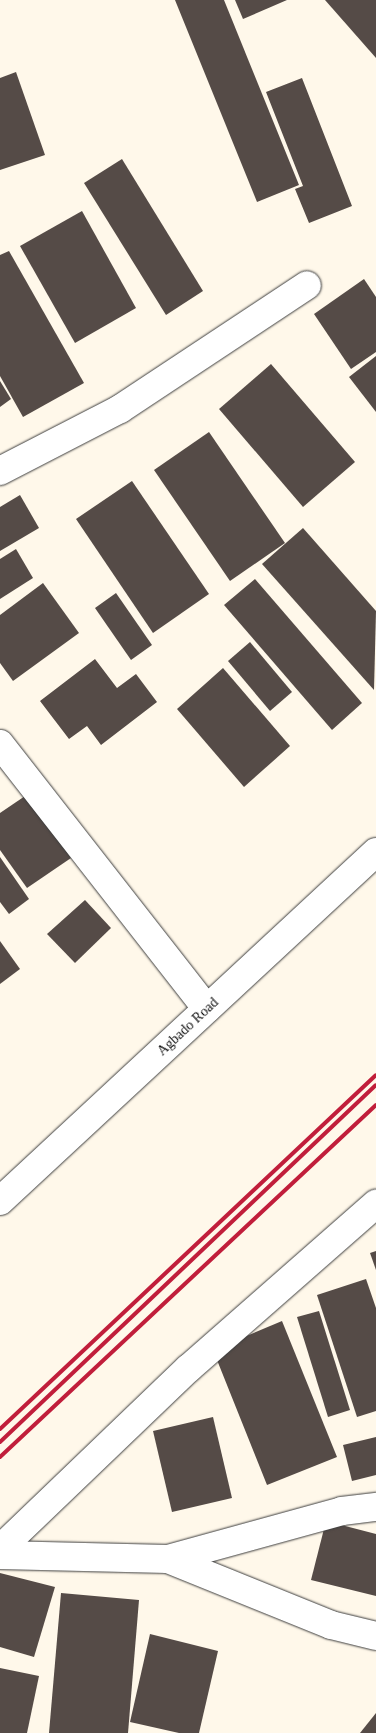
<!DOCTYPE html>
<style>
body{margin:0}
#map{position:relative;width:376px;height:1733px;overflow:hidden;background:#fff8ea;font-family:Georgia,serif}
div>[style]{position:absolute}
.building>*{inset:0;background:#554b47}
.roads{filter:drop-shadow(0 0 1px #3e3e3e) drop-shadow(0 0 1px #3e3e3e)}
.minor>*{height:28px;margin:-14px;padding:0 14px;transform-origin:14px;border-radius:14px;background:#fff}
.rail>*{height:4px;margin:-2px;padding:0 2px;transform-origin:2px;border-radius:2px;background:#c11e3b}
span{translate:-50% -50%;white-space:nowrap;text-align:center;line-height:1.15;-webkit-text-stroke:5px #fff;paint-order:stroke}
.street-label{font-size:14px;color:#0b0b0b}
</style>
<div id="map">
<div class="building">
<i style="clip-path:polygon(175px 0,224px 0,299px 185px,257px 202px)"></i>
<i style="clip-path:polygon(235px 0,287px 0,243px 19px)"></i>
<i style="clip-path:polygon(325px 0,376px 0,376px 58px)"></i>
<i style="clip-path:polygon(16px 72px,45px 155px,0 170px,0 78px)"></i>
<i style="clip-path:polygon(302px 78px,352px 206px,309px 223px,295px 189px,303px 186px,266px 92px)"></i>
<i style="clip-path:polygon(122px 159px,203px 291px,166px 315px,84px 183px)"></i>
<i style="clip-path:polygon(82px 211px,136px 308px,75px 343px,20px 246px)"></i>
<i style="clip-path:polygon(9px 251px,84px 383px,23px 417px,0 376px,0 255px)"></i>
<i style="clip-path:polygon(364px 279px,376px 297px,376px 352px,351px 369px,314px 314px)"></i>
<i style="clip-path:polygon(376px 356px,376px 412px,349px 377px)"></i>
<i style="clip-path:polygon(271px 364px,355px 462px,303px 507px,219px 409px)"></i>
<i style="clip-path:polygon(0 381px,11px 399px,0 407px)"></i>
<i style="clip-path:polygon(209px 432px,285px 543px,230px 581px,154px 470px)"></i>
<i style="clip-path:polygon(132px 481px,209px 594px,153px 633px,76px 519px)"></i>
<i style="clip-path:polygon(20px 495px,39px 528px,0 551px,0 507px)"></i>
<i style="clip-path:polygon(303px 528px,376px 611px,374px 690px,262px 564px)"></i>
<i style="clip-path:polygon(16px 549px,33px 578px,0 599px,0 559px)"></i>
<i style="clip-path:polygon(255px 579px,362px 703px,332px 730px,224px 605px)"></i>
<i style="clip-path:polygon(43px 583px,79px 633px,13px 681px,0 663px,0 615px)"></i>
<i style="clip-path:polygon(116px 593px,152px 645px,131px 660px,95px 608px)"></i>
<i style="clip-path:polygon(250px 642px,292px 692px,270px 711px,228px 661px)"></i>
<i style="clip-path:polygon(95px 659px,117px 688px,136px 674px,157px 702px,101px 745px,87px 726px,69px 739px,40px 701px)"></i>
<i style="clip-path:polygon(223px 668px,290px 746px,244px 787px,177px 709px)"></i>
<i style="clip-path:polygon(28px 794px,71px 858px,27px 888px,0 850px,0 813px)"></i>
<i style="clip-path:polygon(0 857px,29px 899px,9px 914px,0 902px)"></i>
<i style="clip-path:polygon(85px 900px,111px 928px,75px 963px,47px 934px)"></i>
<i style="clip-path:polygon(0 941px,20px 969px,0 984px)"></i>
<i style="clip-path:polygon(376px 1251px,376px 1270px,370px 1253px)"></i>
<i style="clip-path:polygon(366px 1279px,376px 1308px,376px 1411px,357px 1417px,317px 1295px)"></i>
<i style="clip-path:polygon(319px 1311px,350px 1410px,328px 1417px,297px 1317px)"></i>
<i style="clip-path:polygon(282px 1321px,337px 1457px,267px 1485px,213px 1350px)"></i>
<i style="clip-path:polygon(213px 1417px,232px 1498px,172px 1512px,153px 1431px)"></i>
<i style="clip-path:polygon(376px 1437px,376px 1475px,352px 1481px,343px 1445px)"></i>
<i style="clip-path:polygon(326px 1521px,376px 1534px,376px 1596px,311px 1580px)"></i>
<i style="clip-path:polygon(0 1573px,55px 1587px,34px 1657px,0 1647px)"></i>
<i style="clip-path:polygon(61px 1593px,139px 1600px,128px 1733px,49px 1733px)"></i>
<i style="clip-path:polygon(150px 1634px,218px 1651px,199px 1733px,179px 1733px,130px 1722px)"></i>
<i style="clip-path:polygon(0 1668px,39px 1676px,27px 1733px,0 1733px)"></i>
<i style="clip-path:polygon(376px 1713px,376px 1733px,360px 1733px)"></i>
</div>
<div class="roads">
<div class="minor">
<i style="left:0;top:471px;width:135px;rotate:-27.3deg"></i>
<i style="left:120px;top:409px;width:224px;rotate:-33.5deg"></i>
<i style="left:0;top:744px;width:336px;rotate:52deg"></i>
<i style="left:0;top:1201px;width:513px;rotate:-42.87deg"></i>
<i style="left:0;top:1549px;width:262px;rotate:-43.8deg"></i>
<i style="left:189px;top:1368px;width:249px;rotate:-41.3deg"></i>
<i style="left:0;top:1555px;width:168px;rotate:1.4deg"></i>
<i style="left:168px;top:1559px;width:180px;rotate:-15.4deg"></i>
<i style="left:342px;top:1511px;width:34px;rotate:-7deg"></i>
<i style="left:168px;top:1559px;width:176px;rotate:22deg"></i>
<i style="left:331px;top:1625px;width:46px;rotate:13.7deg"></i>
</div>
</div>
<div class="rail">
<i style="left:0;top:1429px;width:516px;rotate:-43.27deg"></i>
<i style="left:0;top:1442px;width:518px;rotate:-43.52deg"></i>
<i style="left:0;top:1457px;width:515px;rotate:-43.11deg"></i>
</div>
<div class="street-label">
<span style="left:188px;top:1027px;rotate:-43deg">Agbado Road</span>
</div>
</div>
